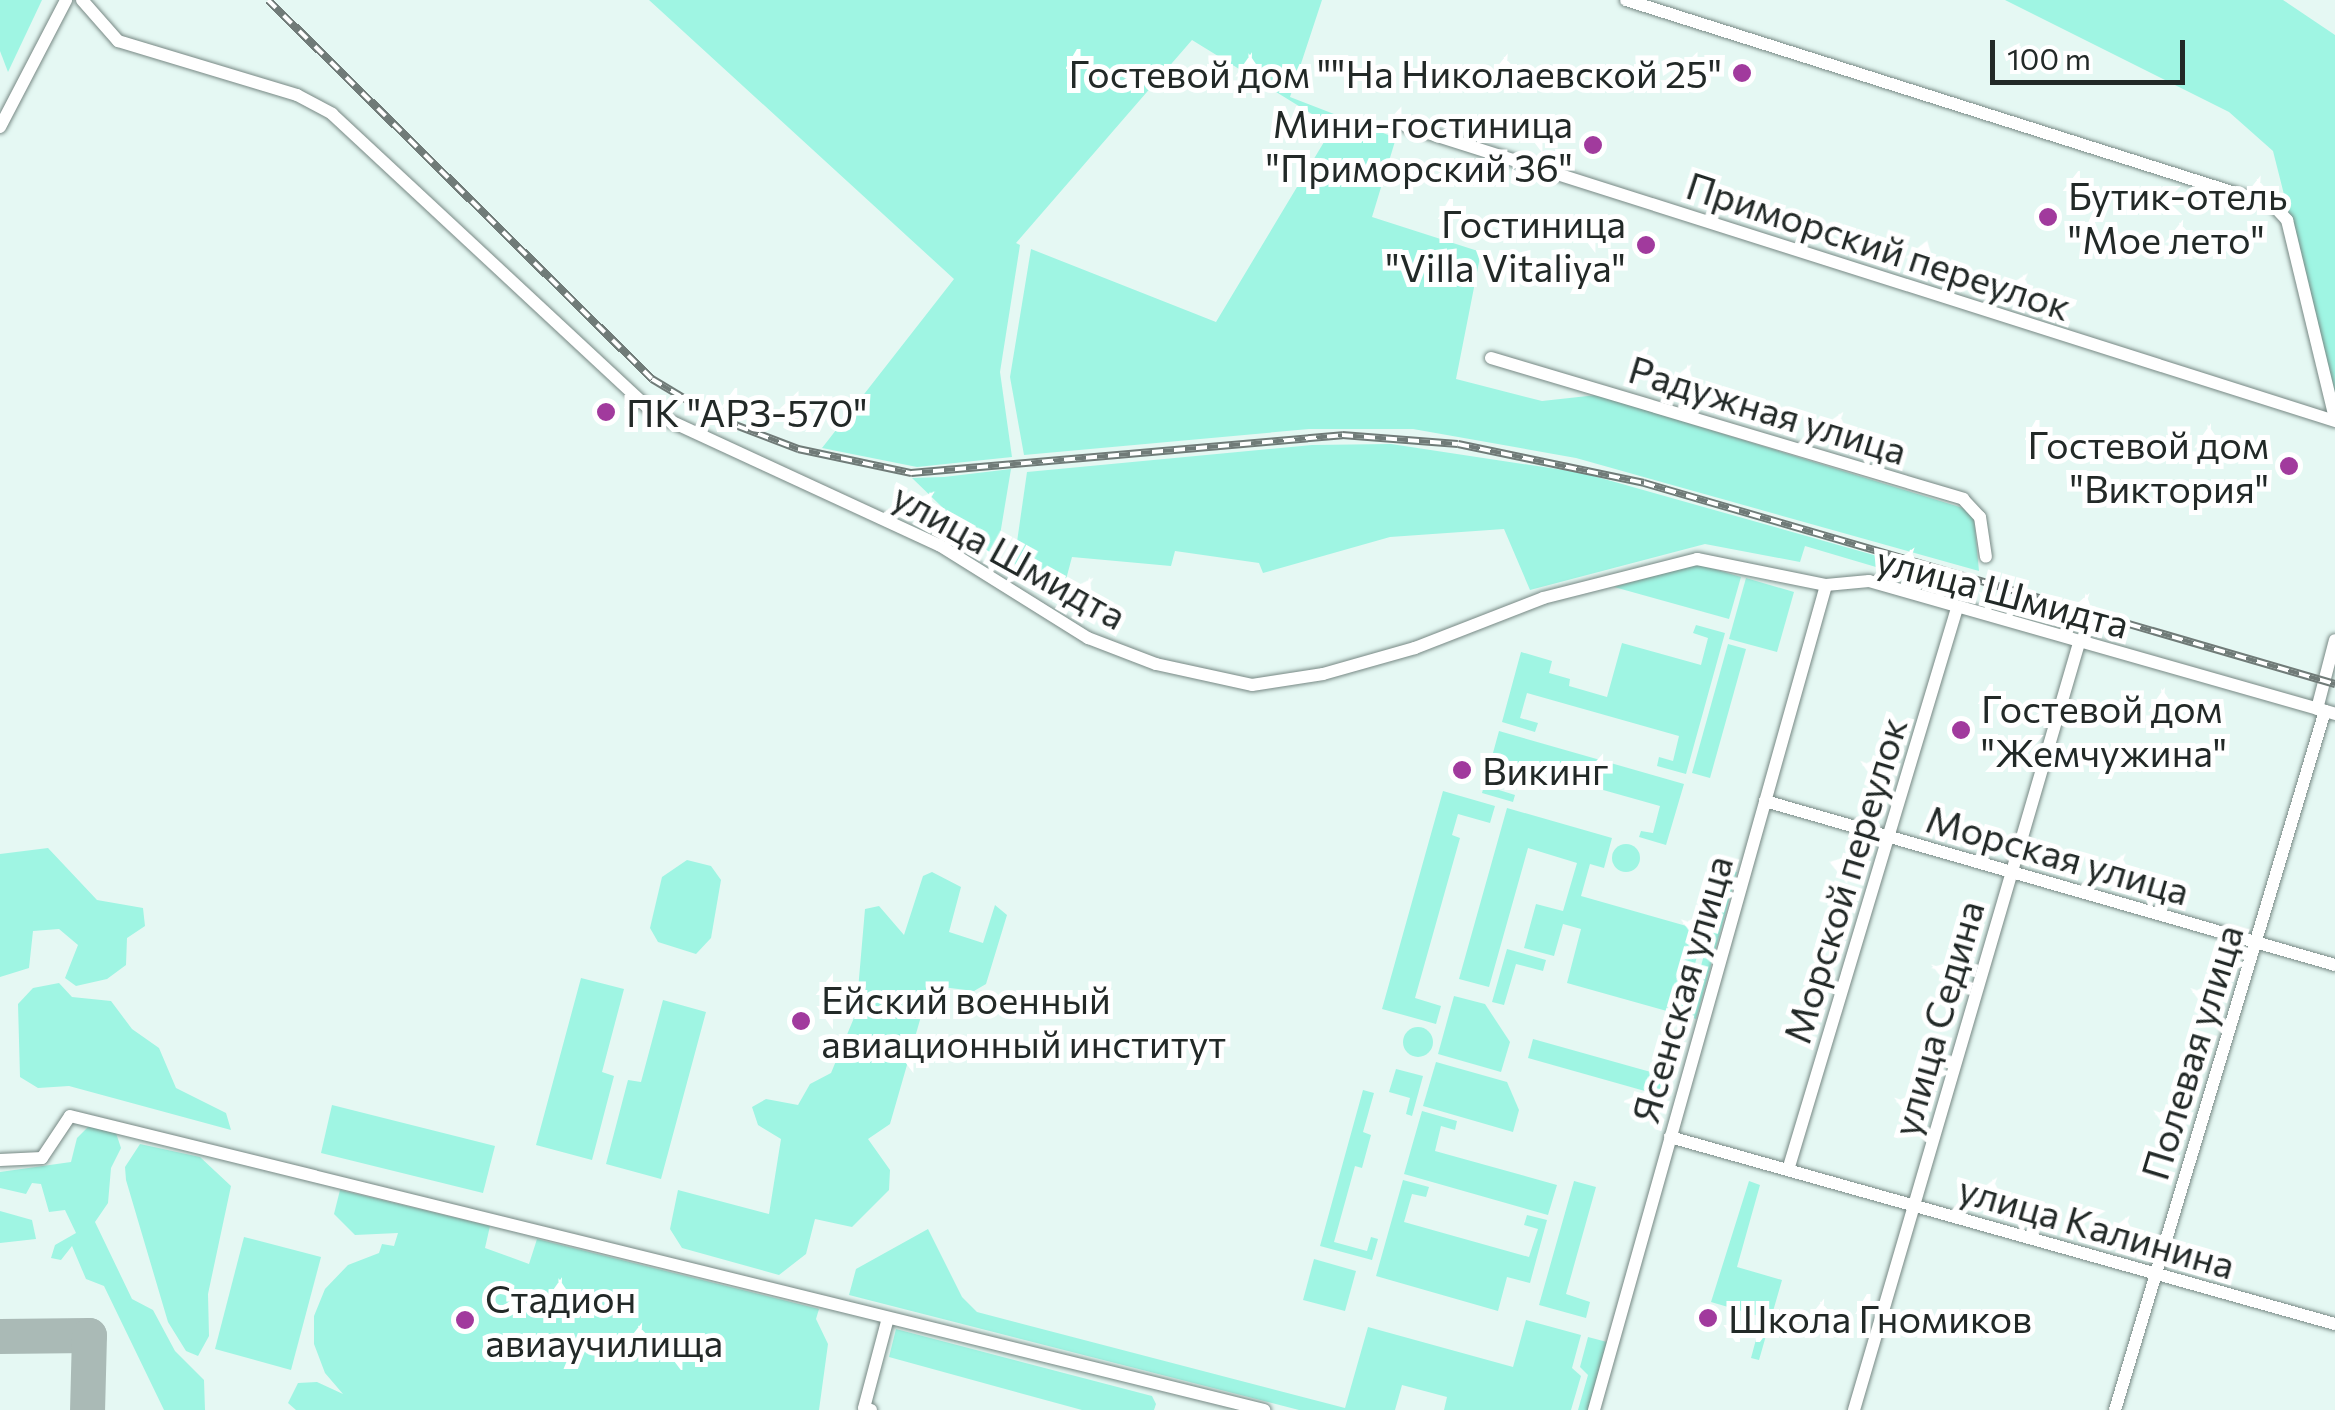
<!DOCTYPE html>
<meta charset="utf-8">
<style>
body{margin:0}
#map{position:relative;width:2335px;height:1410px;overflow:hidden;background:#e5f8f3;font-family:Commissioner,sans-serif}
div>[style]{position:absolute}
.green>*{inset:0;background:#9ff5e3}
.round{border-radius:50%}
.taxiway>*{height:35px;margin:-17.5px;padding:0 17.5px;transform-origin:17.5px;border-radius:17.5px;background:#aabab6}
.roads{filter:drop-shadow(0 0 2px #778884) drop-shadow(0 0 2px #778884)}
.minor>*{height:12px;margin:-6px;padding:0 6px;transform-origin:6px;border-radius:6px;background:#fff}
.rail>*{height:8px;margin-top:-4px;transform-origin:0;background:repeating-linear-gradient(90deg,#fff 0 11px,#707b78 0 22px);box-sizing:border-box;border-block:2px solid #707b78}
.dots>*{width:28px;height:28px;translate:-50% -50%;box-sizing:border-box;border:5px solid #fff;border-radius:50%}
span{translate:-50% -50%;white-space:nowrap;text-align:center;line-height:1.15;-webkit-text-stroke:10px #fff;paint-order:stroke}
.poi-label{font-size:38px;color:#222927}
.right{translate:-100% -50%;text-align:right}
.left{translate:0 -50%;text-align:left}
.street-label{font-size:38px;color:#222927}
.scale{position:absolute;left:1990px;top:40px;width:195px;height:45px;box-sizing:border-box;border:5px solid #222927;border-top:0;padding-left:12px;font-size:30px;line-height:35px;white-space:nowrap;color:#222927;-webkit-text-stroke:8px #fff;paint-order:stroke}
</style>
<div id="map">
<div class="green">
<i style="clip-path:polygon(0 0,42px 0,8px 72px,0 51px)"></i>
<i style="clip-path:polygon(649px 0,1322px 0,1290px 97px,1396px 138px,1372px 217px,1481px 252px,1456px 379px,1542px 401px,1597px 395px,1963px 508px,1974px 519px,1979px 571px,1576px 458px,1413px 429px,1309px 429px,1024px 455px,1010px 377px,1031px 249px,1216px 322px,1333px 127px,1192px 40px,1016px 243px,1020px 245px,1000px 372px,1012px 457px,917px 467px,822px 448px,954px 279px)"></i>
<i style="clip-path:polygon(2005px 0,2283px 0,2335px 35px,2335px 396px,2273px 151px,2229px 112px)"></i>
<i style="clip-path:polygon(1391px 444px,1583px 473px,1973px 583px,1974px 596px,1805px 546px,1800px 562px,1705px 544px,1530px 590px,1504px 529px,1390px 537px,1263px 573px,1259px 563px,1175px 551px,1171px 566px,1072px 557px,1060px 602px,1014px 563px,1027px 472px,1312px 445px)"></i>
<i style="clip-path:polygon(1011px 469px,996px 559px,912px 478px,944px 477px)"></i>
<i style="clip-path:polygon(1697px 564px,1741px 577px,1729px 619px,1614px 587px)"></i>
<i style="clip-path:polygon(1746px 578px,1794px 592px,1777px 652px,1729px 639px)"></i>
<i style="clip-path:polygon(1696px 625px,1725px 633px,1686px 774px,1657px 766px,1659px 757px,1673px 761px,1679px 736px,1527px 693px,1520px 718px,1538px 723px,1535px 732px,1502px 722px,1521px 652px,1552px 661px,1549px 673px,1570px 679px,1569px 686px,1607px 697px,1622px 643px,1701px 665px,1708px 638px,1693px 633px)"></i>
<i style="clip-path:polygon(1728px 644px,1746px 649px,1710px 778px,1692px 773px)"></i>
<i style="clip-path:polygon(1499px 731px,1684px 784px,1666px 845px,1639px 837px,1641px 831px,1653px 833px,1660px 806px,1507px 763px,1499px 790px,1515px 795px,1513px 802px,1482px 793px)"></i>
<i style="clip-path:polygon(1443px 791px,1495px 806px,1490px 823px,1458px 814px,1452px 835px,1460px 838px,1415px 998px,1441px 1006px,1436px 1024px,1382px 1009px)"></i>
<i style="clip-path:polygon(1507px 808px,1612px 838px,1604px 868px,1590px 864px,1581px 896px,1704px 931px,1681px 1015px,1567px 983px,1581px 929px,1563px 924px,1554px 956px,1524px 948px,1536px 904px,1563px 911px,1577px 863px,1528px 848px,1489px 987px,1459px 979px)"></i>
<i class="round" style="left:1612px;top:844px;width:28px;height:28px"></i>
<i style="clip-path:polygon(48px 848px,97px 900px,143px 908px,145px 926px,127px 938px,126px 965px,107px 979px,76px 986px,65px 978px,78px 945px,59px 929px,33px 931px,29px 968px,0 977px,0 854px)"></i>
<i style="clip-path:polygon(687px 860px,711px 866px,721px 880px,711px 938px,696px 954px,658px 942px,650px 928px,662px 877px)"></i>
<i style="clip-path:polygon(1728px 869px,1737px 872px,1696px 1019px,1687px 1016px)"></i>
<i style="clip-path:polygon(932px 872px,961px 887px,949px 932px,983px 943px,995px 905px,1007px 915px,986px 984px,974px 991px,942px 987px,926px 999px,890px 1124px,868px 1139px,890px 1170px,889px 1190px,852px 1227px,815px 1219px,806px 1254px,779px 1275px,682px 1248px,670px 1229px,678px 1190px,769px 1214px,781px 1139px,758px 1125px,752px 1107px,766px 1099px,798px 1105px,810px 1084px,831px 1073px,856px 1013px,865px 909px,879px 906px,904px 935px,923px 876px)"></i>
<i style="clip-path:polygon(1507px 949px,1546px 960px,1543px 971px,1516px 964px,1504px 1005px,1492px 1002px)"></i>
<i style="clip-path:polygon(581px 978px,624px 989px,602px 1072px,614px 1076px,592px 1160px,536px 1145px)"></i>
<i style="clip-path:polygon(59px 983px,72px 997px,111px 1001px,132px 1029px,159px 1048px,176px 1088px,226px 1113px,231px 1130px,69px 1086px,38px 1088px,20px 1077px,18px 1004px,33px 988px)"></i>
<i style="clip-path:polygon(1454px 996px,1485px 1004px,1510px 1042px,1501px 1072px,1438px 1054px)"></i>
<i style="clip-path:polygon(663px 1000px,706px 1012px,661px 1179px,606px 1164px,628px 1080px,641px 1082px)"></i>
<i class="round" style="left:1403px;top:1027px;width:30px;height:30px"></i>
<i style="clip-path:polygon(1533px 1039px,1665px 1076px,1659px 1095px,1528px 1058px)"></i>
<i style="clip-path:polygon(1436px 1062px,1507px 1082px,1519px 1110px,1513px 1132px,1423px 1106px)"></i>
<i style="clip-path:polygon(1396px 1069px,1423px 1076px,1412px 1116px,1406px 1114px,1410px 1098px,1389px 1092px)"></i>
<i style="clip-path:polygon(1363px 1090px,1374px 1093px,1363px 1132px,1371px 1135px,1362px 1168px,1355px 1166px,1334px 1242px,1367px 1251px,1371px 1237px,1378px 1239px,1372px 1260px,1320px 1246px)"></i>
<i style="clip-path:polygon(332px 1105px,495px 1146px,483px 1193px,321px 1153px)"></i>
<i style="clip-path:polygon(1422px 1111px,1457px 1121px,1455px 1130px,1441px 1126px,1435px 1151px,1557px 1185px,1548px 1215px,1404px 1174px)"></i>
<i style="clip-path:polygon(89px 1126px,116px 1133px,121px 1148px,111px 1168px,108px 1203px,95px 1222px,132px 1299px,153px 1310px,175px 1351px,204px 1380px,205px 1410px,164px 1410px,104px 1286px,86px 1279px,72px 1246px,61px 1260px,51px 1258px,55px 1245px,76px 1233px,65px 1210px,49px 1212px,41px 1184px,32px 1183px,26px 1194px,0 1188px,0 1172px,71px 1162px,77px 1138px)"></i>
<i style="clip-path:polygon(140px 1144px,200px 1157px,231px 1186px,208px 1294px,209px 1336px,198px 1356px,186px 1351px,168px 1322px,126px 1180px,125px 1167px)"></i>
<i style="clip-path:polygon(1403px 1180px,1429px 1187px,1426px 1197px,1412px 1194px,1404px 1222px,1529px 1257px,1538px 1229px,1524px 1225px,1527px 1215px,1547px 1220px,1530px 1283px,1507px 1277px,1498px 1311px,1376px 1276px)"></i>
<i style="clip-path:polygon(1574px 1181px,1596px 1187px,1566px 1294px,1590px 1302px,1586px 1318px,1539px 1305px)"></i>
<i style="clip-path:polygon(1749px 1181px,1760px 1185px,1737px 1267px,1782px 1280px,1759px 1360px,1751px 1358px,1762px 1317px,1711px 1302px)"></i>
<i style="clip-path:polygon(340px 1190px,490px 1226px,485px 1248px,529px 1264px,537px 1239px,819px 1309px,816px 1319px,828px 1344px,819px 1410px,296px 1410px,288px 1403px,298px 1383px,317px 1382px,343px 1394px,325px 1373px,314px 1344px,314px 1316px,325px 1289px,348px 1265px,379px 1253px,382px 1244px,394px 1246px,398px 1233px,355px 1235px,334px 1214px)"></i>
<i style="clip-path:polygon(0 1211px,32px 1220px,36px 1239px,0 1243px)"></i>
<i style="clip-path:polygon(928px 1229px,962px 1297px,977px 1312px,1345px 1408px,1368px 1327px,1513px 1367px,1526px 1320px,1581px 1335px,1572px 1368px,1581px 1376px,1571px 1410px,1444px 1410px,1447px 1397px,1402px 1385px,1395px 1410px,1299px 1410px,849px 1295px,856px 1269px)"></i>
<i style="clip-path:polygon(244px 1237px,321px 1257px,291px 1370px,215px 1349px)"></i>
<i style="clip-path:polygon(1314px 1259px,1356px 1271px,1345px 1311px,1303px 1300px)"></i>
<i style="clip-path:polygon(896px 1329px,1152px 1396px,1156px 1404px,1154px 1410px,1082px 1410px,889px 1357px)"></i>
<i style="clip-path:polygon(1588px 1337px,1607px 1342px,1588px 1410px,1578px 1410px,1588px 1375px,1580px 1367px)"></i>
</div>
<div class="taxiway">
<i style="left:0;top:1336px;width:89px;rotate:-0.6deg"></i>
<i style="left:89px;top:1335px;width:75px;rotate:91.5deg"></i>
</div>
<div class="roads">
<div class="minor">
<i style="left:82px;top:0;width:55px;rotate:48.7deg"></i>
<i style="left:118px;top:41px;width:187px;rotate:16.8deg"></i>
<i style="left:297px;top:95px;width:40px;rotate:28deg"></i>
<i style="left:332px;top:114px;width:441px;rotate:42.9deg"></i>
<i style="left:655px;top:414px;width:313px;rotate:24.8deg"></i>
<i style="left:939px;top:545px;width:176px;rotate:32deg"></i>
<i style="left:1088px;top:638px;width:73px;rotate:20.9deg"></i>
<i style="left:1156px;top:664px;width:98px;rotate:12.3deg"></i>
<i style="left:1252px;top:685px;width:72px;rotate:-8.8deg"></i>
<i style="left:1323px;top:674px;width:96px;rotate:-15.8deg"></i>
<i style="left:1415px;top:648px;width:137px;rotate:-21.3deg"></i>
<i style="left:1543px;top:598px;width:159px;rotate:-14.2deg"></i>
<i style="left:1697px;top:559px;width:132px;rotate:11.4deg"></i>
<i style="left:1826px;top:585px;width:43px;rotate:-5.3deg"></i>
<i style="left:1869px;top:581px;width:485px;rotate:15.9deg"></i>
<i style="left:1626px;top:0;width:679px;rotate:17.58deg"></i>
<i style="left:2273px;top:205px;width:21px;rotate:47deg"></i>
<i style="left:2287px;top:220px;width:204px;rotate:76.4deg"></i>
<i style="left:1406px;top:126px;width:975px;rotate:17.62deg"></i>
<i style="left:0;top:127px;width:143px;rotate:-62.5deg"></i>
<i style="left:1491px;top:358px;width:493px;rotate:16.6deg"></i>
<i style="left:1963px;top:499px;width:25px;rotate:47deg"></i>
<i style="left:1980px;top:517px;width:40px;rotate:81.5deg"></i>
<i style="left:2317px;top:709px;width:71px;rotate:-75.4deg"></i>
<i style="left:1765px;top:801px;width:593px;rotate:16.05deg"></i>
<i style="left:1670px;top:1137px;width:691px;rotate:15.71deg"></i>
<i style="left:0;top:1160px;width:42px;rotate:-2.7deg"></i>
<i style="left:42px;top:1158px;width:50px;rotate:-56.3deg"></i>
<i style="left:70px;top:1116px;width:1230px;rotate:13.83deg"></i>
<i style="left:1788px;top:1170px;width:587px;rotate:-73.26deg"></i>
<i style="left:871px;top:1410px;width:7px;rotate:-164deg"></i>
<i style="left:864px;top:1408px;width:93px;rotate:-75.1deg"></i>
<i style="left:1594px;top:1410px;width:857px;rotate:-74.29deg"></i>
<i style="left:1854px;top:1410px;width:799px;rotate:-73.65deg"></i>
<i style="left:2115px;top:1410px;width:730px;rotate:-73.28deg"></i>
</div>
</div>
<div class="rail">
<i style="left:268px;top:0;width:540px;rotate:44.62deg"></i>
<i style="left:652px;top:379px;width:76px;rotate:31deg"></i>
<i style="left:717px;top:418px;width:87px;rotate:20.9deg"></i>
<i style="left:798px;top:449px;width:116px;rotate:12deg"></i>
<i style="left:911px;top:473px;width:433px;rotate:-5deg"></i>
<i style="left:1342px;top:435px;width:116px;rotate:4.4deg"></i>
<i style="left:1458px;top:444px;width:190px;rotate:11.8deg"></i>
<i style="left:1644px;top:483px;width:720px;rotate:16.22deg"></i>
</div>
<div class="dots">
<i style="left:1742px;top:73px;background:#a13a9d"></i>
<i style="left:1593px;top:145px;background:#a13a9d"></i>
<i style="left:2048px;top:217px;background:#a13a9d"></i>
<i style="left:1646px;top:245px;background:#a13a9d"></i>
<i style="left:606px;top:412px;background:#a13a9d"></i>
<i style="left:2289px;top:466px;background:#a13a9d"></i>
<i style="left:1961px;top:730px;background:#a13a9d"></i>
<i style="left:1462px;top:770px;background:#a13a9d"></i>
<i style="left:801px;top:1021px;background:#a13a9d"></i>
<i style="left:1708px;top:1318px;background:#a13a9d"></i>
<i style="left:465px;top:1320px;background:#a13a9d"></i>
</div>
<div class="poi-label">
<span class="right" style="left:1722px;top:73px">Гостевой дом ""На Николаевской 25"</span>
<span class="right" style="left:1573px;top:145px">Мини-гостиница<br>"Приморский 36"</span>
<span class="left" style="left:2068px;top:217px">Бутик-отель<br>"Мое лето"</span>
<span class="right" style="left:1626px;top:245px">Гостиница<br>"Villa Vitaliya"</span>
<span class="left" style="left:626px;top:412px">ПК "АРЗ-570"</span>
<span class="right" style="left:2269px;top:466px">Гостевой дом<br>"Виктория"</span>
<span class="left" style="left:1981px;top:730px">Гостевой дом<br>"Жемчужина"</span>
<span class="left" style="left:1482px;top:770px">Викинг</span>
<span class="left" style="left:821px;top:1021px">Ейский военный<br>авиационный институт</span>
<span class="left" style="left:485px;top:1320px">Стадион<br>авиаучилища</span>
<span class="left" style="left:1728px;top:1318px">Школа Гномиков</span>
</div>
<div class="street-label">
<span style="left:1879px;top:245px;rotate:18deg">Приморский переулок</span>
<span style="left:1768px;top:409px;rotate:17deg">Радужная улица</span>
<span style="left:1010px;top:555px;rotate:29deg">улица Шмидта</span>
<span style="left:2003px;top:591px;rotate:15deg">улица Шмидта</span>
<span style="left:2058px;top:854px;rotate:16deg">Морская улица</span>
<span style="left:1844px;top:880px;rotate:-73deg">Морской переулок</span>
<span style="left:1681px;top:989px;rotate:-74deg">Ясенская улица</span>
<span style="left:1937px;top:1018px;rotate:-74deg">улица Седина</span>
<span style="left:2191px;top:1052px;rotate:-73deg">Полевая улица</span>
<span style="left:2097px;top:1226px;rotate:16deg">улица Калинина</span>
</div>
<div class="scale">100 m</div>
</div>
